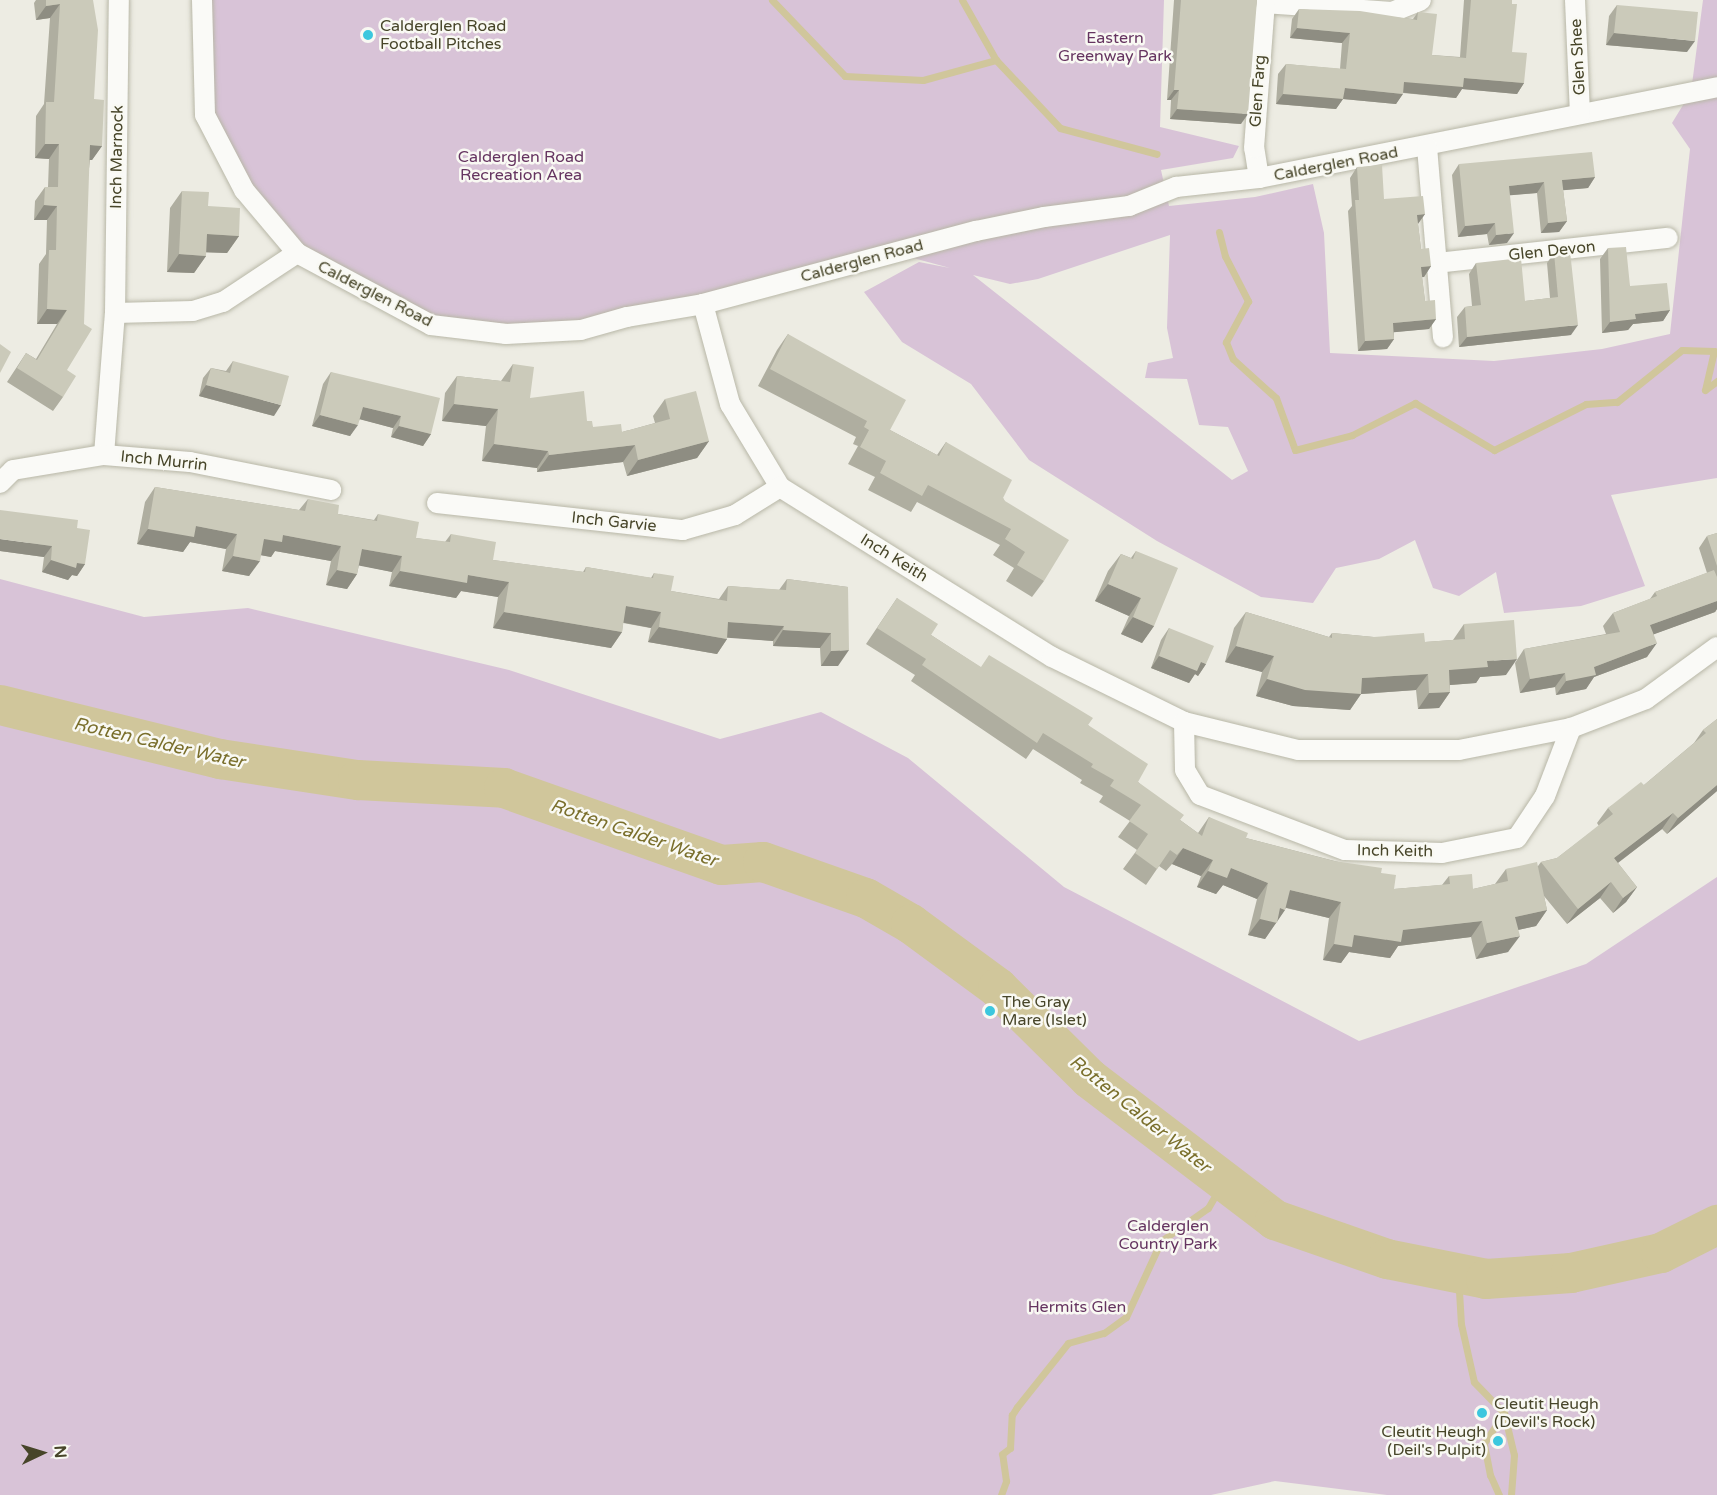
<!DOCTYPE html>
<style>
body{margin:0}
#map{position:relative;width:1717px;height:1495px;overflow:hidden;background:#edece3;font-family:"Varela Round",sans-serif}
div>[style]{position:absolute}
.green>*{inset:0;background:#d8c3d7}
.stream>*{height:7px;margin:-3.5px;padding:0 3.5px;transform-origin:3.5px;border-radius:3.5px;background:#d0c69b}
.river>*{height:40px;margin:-20px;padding:0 20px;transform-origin:20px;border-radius:20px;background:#d0c69b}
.roads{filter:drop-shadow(0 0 2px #b8b7a7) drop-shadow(0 0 2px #b8b7a7)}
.minor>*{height:20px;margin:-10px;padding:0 10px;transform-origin:10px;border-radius:10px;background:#fafaf7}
.wall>*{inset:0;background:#afaea0}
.shaded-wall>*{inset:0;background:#8e8d82}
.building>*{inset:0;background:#cbcaba}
.dots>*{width:16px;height:16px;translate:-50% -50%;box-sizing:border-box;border:3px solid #f9f9f3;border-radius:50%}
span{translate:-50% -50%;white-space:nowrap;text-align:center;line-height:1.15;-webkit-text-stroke:5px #f9f9f3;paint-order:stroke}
.poi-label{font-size:16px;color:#474529}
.left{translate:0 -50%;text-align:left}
.right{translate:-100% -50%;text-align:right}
.park-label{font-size:16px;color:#653460}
.street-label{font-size:16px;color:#474529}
.water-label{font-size:18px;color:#7a6f2c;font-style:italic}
.north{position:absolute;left:12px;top:1423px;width:60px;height:60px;-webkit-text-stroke:4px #f9f9f3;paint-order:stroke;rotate:86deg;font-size:16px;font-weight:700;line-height:24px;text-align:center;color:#474529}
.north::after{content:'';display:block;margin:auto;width:21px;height:27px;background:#474529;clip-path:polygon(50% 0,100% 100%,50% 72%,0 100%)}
</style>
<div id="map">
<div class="green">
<i style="clip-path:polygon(evenodd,202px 0,1164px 0,1160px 127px,1239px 146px,1233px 158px,1161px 170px,1169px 206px,1255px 197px,1313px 184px,1324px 233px,1330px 353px,1494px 361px,1602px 349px,1670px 334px,1690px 149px,1672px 123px,1691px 92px,1703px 0,1717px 0,1717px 478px,1611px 495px,1645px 586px,1581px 606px,1504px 613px,1496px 572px,1459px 596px,1433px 588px,1415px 540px,1379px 559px,1336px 568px,1313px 603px,1261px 597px,1157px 541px,1029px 460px,971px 384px,902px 342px,864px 292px,919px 262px,950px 268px,891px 252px,581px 330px,431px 325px,297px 253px,205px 115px,202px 0,1170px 235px,1167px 328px,1173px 358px,1148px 363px,1145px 378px,1187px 379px,1199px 425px,1228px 427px,1248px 471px,1232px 480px,973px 275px,1010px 284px,1038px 279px,1170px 235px)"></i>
<i style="clip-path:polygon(0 579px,144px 617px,248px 608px,509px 670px,720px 739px,821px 712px,908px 758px,1064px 887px,1359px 1041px,1586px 964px,1717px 877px,1717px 1495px,1387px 1495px,1275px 1481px,1211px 1495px,0 1495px)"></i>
</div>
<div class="stream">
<i style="left:772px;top:0;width:105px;rotate:46.2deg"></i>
<i style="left:845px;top:76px;width:78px;rotate:2.9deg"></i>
<i style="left:923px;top:80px;width:76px;rotate:-15.3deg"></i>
<i style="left:996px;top:60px;width:93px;rotate:46.7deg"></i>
<i style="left:1060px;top:128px;width:100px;rotate:15deg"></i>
<i style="left:962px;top:0;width:69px;rotate:60.5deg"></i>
<i style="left:1219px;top:232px;width:25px;rotate:76deg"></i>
<i style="left:1225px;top:256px;width:51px;rotate:62.9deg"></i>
<i style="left:1248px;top:301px;width:47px;rotate:118.2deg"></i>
<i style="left:1226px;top:342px;width:18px;rotate:68deg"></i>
<i style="left:1233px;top:359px;width:58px;rotate:42.2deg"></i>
<i style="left:1276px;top:398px;width:55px;rotate:69.9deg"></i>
<i style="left:1295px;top:450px;width:59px;rotate:-14.7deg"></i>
<i style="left:1352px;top:435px;width:71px;rotate:-26.9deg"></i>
<i style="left:1415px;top:403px;width:92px;rotate:30.7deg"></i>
<i style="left:1494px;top:450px;width:103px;rotate:-26.6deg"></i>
<i style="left:1586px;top:404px;width:31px;rotate:-4deg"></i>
<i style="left:1617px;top:402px;width:83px;rotate:-38.7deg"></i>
<i style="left:1682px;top:350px;width:32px;rotate:2deg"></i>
<i style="left:1714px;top:351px;width:40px;rotate:103deg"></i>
<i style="left:1705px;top:390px;width:15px;rotate:-37deg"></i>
<i style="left:1458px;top:1274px;width:50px;rotate:86.6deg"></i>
<i style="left:1461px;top:1324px;width:59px;rotate:77.4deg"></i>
<i style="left:1474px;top:1382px;width:43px;rotate:45.9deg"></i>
<i style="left:1504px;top:1413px;width:43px;rotate:76.6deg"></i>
<i style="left:1514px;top:1455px;width:40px;rotate:94.3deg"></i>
<i style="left:1001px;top:1495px;width:15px;rotate:-70deg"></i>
<i style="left:1006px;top:1481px;width:27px;rotate:-98deg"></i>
<i style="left:1002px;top:1454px;width:10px;rotate:-37deg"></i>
<i style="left:1010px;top:1448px;width:33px;rotate:-87deg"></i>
<i style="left:1012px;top:1415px;width:9px;rotate:-58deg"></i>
<i style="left:1017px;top:1407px;width:82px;rotate:-51.4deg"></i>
<i style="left:1068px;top:1343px;width:37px;rotate:-16deg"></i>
<i style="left:1104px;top:1333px;width:27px;rotate:-36deg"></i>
<i style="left:1126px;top:1317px;width:84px;rotate:-65.3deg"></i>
<i style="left:1161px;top:1241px;width:57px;rotate:-35.1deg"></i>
<i style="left:1208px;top:1208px;width:30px;rotate:-60deg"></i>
<i style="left:1499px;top:1495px;width:22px;rotate:-114deg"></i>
<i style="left:1490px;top:1475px;width:33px;rotate:-101deg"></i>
<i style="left:1484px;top:1443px;width:36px;rotate:-56deg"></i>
</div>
<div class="river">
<i style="left:0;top:705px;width:227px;rotate:13.8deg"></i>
<i style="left:220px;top:759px;width:140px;rotate:8.7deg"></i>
<i style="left:358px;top:780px;width:146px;rotate:3.1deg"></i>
<i style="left:504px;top:788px;width:231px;rotate:19.5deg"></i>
<i style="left:722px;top:865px;width:41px;rotate:-4.2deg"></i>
<i style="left:763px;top:862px;width:109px;rotate:19.3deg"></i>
<i style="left:866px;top:898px;width:52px;rotate:30deg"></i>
<i style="left:911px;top:924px;width:108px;rotate:36.3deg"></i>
<i style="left:998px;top:988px;width:129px;rotate:44.7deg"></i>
<i style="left:1090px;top:1079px;width:233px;rotate:37.3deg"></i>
<i style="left:1275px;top:1220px;width:119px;rotate:19.2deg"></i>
<i style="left:1387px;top:1259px;width:101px;rotate:11.4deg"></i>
<i style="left:1486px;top:1279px;width:85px;rotate:-4deg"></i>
<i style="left:1571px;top:1273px;width:92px;rotate:-12.5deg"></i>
<i style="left:1661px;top:1253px;width:63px;rotate:-26.6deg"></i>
</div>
<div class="roads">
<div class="minor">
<i style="left:202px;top:0;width:115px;rotate:88.5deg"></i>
<i style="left:205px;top:115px;width:85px;rotate:62.5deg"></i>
<i style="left:244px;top:190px;width:82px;rotate:49.9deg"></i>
<i style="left:297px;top:253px;width:152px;rotate:28.2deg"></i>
<i style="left:431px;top:325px;width:76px;rotate:6.8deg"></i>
<i style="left:506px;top:334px;width:75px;rotate:-3.1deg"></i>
<i style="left:581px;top:330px;width:48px;rotate:-15.8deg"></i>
<i style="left:627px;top:317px;width:77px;rotate:-9.7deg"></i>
<i style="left:703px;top:304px;width:283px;rotate:-15deg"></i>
<i style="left:976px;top:231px;width:69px;rotate:-11.6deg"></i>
<i style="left:1044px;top:217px;width:86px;rotate:-7.4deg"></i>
<i style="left:1129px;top:206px;width:51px;rotate:-22deg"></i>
<i style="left:1176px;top:187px;width:83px;rotate:-6.2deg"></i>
<i style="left:1259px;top:178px;width:467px;rotate:-11.2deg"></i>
<i style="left:1575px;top:0;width:113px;rotate:87.5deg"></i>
<i style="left:1264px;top:3px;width:128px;rotate:4deg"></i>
<i style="left:1392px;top:12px;width:31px;rotate:-22deg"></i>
<i style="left:1427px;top:147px;width:191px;rotate:85.2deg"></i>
<i style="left:1259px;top:178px;width:30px;rotate:-99deg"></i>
<i style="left:1254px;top:148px;width:148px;rotate:-85.7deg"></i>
<i style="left:1436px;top:263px;width:233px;rotate:-6.2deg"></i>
<i style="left:703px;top:304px;width:104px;rotate:74.9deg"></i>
<i style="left:730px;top:404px;width:97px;rotate:58.9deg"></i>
<i style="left:780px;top:487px;width:321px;rotate:32deg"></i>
<i style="left:1052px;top:657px;width:147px;rotate:26.2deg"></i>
<i style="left:1184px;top:722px;width:117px;rotate:13.8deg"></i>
<i style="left:1298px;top:750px;width:161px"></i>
<i style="left:1459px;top:750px;width:114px;rotate:-11.1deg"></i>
<i style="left:1571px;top:728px;width:80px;rotate:-21.1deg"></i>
<i style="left:1646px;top:699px;width:88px;rotate:-36.2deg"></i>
<i style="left:115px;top:313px;width:78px;rotate:-1.5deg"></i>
<i style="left:193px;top:311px;width:31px;rotate:-17deg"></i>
<i style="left:223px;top:302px;width:89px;rotate:-33.5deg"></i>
<i style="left:104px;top:455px;width:142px;rotate:-85.6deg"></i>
<i style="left:115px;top:313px;width:313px;rotate:-89.3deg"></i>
<i style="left:0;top:483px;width:18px;rotate:-45deg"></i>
<i style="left:13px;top:470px;width:92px;rotate:-9.4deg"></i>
<i style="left:104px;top:455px;width:86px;rotate:4.7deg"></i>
<i style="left:190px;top:462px;width:144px;rotate:11.2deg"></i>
<i style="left:437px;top:503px;width:247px;rotate:6.3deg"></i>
<i style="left:683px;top:530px;width:54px;rotate:-16.1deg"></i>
<i style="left:735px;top:515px;width:53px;rotate:-31.9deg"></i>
<i style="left:1184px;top:722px;width:48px;rotate:88.8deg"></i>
<i style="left:1185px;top:770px;width:29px;rotate:59deg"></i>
<i style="left:1200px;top:795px;width:155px;rotate:20.8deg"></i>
<i style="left:1345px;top:850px;width:97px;rotate:1.8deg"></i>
<i style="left:1442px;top:853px;width:76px;rotate:-11.3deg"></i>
<i style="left:1517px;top:838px;width:50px;rotate:-56.3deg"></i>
<i style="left:1545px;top:796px;width:73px;rotate:-69.1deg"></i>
</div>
</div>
<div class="wall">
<i style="clip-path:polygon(36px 0,93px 0,94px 99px,102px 146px,92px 160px,90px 160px,63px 397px,53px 411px,7px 382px,26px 353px,36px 359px,57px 324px,37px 324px,39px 264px,46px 254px,47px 220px,34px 220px,35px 201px,45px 187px,48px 187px,49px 159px,35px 158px,36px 116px,44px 104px,50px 18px,36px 20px,34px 3px)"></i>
<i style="clip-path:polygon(1174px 0,1257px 0,1241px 124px,1170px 119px,1171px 100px,1167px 100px)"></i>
<i style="clip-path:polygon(1464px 0,1512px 0,1512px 52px,1524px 83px,1517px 94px,1462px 89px,1456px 98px,1403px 93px,1396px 104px,1343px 99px,1336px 109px,1276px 104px,1278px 74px,1286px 64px,1340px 69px,1342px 43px,1290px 38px,1292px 19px,1299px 9px,1413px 19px,1418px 12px,1432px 55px,1460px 57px)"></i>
<i style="clip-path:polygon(1617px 5px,1687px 52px,1606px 45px,1609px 16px)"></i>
<i style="clip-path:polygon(1459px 164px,1595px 177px,1588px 188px,1563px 190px,1567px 221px,1559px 232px,1541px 233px,1537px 193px,1510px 195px,1507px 243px,1489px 245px,1487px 234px,1458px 237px,1452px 175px)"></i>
<i style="clip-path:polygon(1357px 167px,1384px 199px,1425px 214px,1418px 224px,1421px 249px,1431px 266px,1424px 277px,1422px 277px,1425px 301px,1436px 319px,1429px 329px,1394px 332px,1394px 339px,1387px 349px,1358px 351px,1348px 211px,1352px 206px,1350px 178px)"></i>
<i style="clip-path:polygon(182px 191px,208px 206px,239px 236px,227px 253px,206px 252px,206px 256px,194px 273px,167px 272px,170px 208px)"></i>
<i style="clip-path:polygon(1608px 248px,1630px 286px,1670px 310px,1663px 321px,1633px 324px,1628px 330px,1602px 333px,1600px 259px)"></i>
<i style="clip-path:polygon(1554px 253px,1571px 335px,1459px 347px,1457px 317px,1465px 307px,1472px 306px,1469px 274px,1476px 263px,1525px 301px,1550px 298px,1547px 263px)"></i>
<i style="clip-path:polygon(788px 334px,890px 430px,937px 455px,946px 442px,1003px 498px,1044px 581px,1032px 597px,1006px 581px,1014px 568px,993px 555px,1000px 545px,917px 502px,911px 512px,868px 490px,875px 477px,848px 464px,858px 446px,853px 444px,856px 437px,758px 386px,777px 350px)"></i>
<i style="clip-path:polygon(233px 361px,274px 416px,199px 396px,203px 378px,211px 368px,226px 371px)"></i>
<i style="clip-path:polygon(513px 364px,530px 398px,587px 421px,593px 427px,622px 432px,655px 423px,653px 416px,665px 399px,709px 441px,697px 458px,627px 476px,623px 462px,537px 472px,537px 468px,482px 461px,486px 426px,442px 421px,445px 393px,457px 376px,501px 381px)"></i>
<i style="clip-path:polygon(331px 372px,431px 434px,423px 446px,391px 437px,393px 428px,360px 419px,350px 436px,312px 426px,323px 384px)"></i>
<i style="clip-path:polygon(155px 487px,299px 510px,308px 499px,338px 514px,374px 520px,378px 514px,416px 538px,445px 542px,451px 534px,493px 560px,583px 572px,586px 567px,651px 578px,654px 573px,671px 591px,719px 599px,728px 586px,779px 590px,787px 579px,848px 587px,838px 666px,821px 666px,820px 648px,773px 646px,773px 641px,727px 637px,727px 639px,717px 654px,648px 642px,651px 628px,623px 623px,622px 632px,611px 648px,493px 628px,498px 597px,461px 591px,456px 598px,389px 586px,392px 572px,359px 565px,357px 574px,347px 589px,326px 585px,331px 561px,275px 551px,271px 557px,261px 555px,249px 576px,222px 571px,226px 549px,190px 542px,183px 552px,137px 544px,145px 502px)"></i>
<i style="clip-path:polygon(77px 528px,85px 564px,77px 576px,72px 575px,68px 580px,42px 572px,44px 557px,0 551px)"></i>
<i style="clip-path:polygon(1717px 533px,1717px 609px,1715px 612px,1654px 634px,1647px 657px,1594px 677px,1586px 689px,1556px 695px,1555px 687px,1520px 693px,1515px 663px,1524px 649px,1606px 634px,1603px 626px,1613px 613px,1650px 599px,1655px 592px,1707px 573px,1699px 548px,1707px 536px)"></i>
<i style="clip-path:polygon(1136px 551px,1154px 626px,1142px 643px,1121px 634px,1129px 616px,1095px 601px,1108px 571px,1121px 554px,1131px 558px)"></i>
<i style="clip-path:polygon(897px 598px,931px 635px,980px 667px,1088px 725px,1138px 782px,1180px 820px,1198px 833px,1209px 817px,1246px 838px,1381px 873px,1394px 889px,1442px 885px,1449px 876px,1473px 889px,1495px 884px,1506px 869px,1538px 866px,1541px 862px,1557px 858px,1599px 826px,1597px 823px,1608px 808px,1644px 785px,1694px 743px,1703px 730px,1717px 719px,1717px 791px,1667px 834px,1662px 829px,1618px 863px,1637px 887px,1626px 902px,1613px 913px,1600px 898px,1567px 924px,1544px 896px,1547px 910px,1536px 926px,1518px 930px,1508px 952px,1476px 959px,1471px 937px,1398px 946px,1390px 958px,1349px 952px,1341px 963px,1323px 960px,1329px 918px,1286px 908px,1265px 939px,1248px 935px,1257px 899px,1223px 885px,1216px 894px,1197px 887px,1201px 876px,1172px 864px,1166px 871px,1159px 866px,1146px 885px,1123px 869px,1137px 850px,1118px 837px,1130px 821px,1099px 802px,1103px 796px,1080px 783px,1082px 780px,1033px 749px,1026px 759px,911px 681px,915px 675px,866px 644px)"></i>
<i style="clip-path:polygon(1246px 612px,1329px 637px,1332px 633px,1425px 642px,1453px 640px,1464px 624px,1506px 675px,1480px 677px,1476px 683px,1450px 685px,1450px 692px,1439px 708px,1418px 709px,1416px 690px,1361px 694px,1350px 710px,1293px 706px,1256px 696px,1262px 672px,1225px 662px,1234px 628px)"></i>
<i style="clip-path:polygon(1169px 628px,1206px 664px,1198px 676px,1195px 674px,1189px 683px,1151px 668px,1161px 640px)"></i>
</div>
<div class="shaded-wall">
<i style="clip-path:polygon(60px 4px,50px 18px,36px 20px,46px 6px)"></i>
<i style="clip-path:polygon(1297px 28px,1350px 33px,1342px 43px,1290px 38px)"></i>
<i style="clip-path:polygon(1614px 33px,1695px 41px,1687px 52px,1606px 45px)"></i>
<i style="clip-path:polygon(1464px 78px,1524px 83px,1517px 94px,1462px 89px,1456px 98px,1397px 92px,1404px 82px)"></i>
<i style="clip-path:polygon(1345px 88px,1403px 94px,1396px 104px,1343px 99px,1336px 109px,1276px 104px,1283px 94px)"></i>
<i style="clip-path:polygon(1174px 90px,1179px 90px,1171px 100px,1167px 100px)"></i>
<i style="clip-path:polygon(1177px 109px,1248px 114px,1241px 124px,1170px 119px)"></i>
<i style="clip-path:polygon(45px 144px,59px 144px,49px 159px,35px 158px)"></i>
<i style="clip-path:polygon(90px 145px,102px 146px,92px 160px,80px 160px)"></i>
<i style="clip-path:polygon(1595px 177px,1588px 188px,1555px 191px,1562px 180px)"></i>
<i style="clip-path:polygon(1544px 182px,1537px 193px,1502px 196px,1509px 186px)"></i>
<i style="clip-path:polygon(44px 205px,57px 206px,47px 220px,34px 220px)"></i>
<i style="clip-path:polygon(1425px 214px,1417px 225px,1417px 215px)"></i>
<i style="clip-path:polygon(1567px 221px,1559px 232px,1541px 233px,1548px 223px)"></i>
<i style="clip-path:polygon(1495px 223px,1487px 234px,1458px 237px,1465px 226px)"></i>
<i style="clip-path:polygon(1514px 233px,1507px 243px,1489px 245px,1496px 235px)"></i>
<i style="clip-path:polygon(207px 234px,239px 236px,227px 253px,195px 252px)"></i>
<i style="clip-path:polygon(179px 254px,206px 256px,194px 273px,167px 272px)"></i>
<i style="clip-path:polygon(1431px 266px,1424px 277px,1414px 278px,1421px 267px)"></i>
<i style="clip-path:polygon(47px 309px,67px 310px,57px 324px,37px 324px)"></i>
<i style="clip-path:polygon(1670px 310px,1663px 321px,1633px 324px,1628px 330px,1602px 333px,1610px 322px,1635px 314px)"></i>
<i style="clip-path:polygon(1436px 319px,1429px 329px,1386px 333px,1393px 323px)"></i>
<i style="clip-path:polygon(1578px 325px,1571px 335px,1459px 347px,1467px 337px)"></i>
<i style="clip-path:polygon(1394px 339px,1387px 349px,1358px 351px,1365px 341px)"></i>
<i style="clip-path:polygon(206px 385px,281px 405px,274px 416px,199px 396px)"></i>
<i style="clip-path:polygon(454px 404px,498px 409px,486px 426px,442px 421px)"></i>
<i style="clip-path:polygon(363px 407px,401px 416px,393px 428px,355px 418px)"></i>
<i style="clip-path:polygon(320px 415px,358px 425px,350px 436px,312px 426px)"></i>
<i style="clip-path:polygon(399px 426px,431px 434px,423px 446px,391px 437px)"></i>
<i style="clip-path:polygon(709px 441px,697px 458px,627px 476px,638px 460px)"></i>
<i style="clip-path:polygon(494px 444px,548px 451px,537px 468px,482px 461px)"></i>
<i style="clip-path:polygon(635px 445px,623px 462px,537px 472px,549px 455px)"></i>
<i style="clip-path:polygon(196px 526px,237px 534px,226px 549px,190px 542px,183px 552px,137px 544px,148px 529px)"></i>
<i style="clip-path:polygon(283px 535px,341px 546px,331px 561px,275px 551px,271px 557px,254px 554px,264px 539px)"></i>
<i style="clip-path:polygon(0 539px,52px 546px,44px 557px,0 551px)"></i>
<i style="clip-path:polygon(362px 549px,402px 556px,392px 572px,351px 564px)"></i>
<i style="clip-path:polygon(233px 556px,260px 561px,249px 576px,222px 571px)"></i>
<i style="clip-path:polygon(51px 560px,77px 563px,85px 564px,77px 576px,72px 575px,68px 580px,42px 572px)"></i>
<i style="clip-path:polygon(337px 570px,357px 574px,347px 589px,326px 585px)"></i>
<i style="clip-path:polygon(400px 571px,468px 575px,509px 582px,498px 597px,461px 591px,456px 598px,389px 586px)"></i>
<i style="clip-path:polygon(1108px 584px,1141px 598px,1129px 616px,1095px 601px)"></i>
<i style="clip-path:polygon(1717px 601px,1717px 609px,1715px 612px,1641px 639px,1650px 625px)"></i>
<i style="clip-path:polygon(626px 606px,661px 612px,651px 628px,615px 621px)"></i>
<i style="clip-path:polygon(504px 612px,622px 632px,611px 648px,493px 628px)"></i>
<i style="clip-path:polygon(1133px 617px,1154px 626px,1142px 643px,1121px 634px)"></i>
<i style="clip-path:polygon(728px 622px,784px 626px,773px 641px,717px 637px)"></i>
<i style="clip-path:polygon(659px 627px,727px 639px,717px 654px,648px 642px)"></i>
<i style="clip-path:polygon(783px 630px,831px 633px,820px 648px,773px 646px)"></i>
<i style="clip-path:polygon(1657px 643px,1647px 657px,1594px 677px,1586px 689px,1556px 695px,1566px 681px,1594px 667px)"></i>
<i style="clip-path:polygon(1236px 646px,1274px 656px,1262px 672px,1225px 662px)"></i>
<i style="clip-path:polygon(849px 650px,838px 666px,821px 666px,831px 651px)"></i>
<i style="clip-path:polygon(1159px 656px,1201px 662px,1206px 664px,1198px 676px,1195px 674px,1189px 683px,1151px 668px)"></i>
<i style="clip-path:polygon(1517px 659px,1506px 675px,1480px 677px,1476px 683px,1437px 686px,1449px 670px,1487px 661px)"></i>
<i style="clip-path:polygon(1565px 673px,1555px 687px,1520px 693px,1530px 679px)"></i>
<i style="clip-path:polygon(1428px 674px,1416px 690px,1361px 694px,1350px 710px,1293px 706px,1256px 696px,1267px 679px,1362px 678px)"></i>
<i style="clip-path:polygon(1450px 692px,1439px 708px,1418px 709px,1429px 693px)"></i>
<i style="clip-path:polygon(1717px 785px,1717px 791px,1667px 834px,1678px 818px)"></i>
<i style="clip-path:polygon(1673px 813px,1662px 829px,1603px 874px,1614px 858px)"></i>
<i style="clip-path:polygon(1183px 848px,1213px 860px,1201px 876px,1172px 864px)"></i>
<i style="clip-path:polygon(1231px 868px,1268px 883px,1257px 899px,1223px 885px,1216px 894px,1197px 887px,1208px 871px)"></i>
<i style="clip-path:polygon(1611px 882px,1600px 898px,1567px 924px,1578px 909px)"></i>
<i style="clip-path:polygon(1637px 887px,1626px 902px,1613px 913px,1623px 898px)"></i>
<i style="clip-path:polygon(1290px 890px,1341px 902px,1329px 918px,1279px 906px)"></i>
<i style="clip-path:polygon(1280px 908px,1285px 910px,1265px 939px,1248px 935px,1260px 919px)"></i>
<i style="clip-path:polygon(1547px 910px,1536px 926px,1504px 933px,1515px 917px)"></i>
<i style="clip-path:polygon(1482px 921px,1471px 937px,1398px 946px,1390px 958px,1349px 952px,1341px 963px,1323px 960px,1334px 944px,1354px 935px)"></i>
<i style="clip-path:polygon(1520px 936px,1508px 952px,1476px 959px,1487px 943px)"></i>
</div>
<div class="building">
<i style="clip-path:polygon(46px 0,93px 0,98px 30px,94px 99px,104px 100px,102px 146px,90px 145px,84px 324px,92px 329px,67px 370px,76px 376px,63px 397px,17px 368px,26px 353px,37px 360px,67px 310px,47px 309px,49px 250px,56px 250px,57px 206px,44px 205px,45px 187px,58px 187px,59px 144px,45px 144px,46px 102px,54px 102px,60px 4px,46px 6px)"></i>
<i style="clip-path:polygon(1181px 0,1257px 0,1248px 114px,1177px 109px,1179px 90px,1174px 90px)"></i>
<i style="clip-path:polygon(1471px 0,1512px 0,1512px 4px,1517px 4px,1512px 52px,1527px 53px,1524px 83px,1464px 78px,1463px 87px,1404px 82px,1403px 94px,1345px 88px,1343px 99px,1283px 94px,1286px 64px,1346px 69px,1350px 33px,1297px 28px,1299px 9px,1360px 11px,1417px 20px,1418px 12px,1437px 14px,1432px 55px,1466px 58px)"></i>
<i style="clip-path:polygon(1617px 5px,1698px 12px,1695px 41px,1614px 33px)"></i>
<i style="clip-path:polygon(1592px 152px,1595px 177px,1562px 180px,1567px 221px,1548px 223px,1544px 182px,1509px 186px,1514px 233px,1496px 235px,1495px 223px,1465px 226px,1459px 164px)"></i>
<i style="clip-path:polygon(1382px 165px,1384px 199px,1423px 196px,1425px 214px,1417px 215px,1421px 249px,1429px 248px,1431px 266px,1421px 267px,1425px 301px,1435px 300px,1436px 319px,1393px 323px,1394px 339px,1365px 341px,1355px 200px,1359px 200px,1357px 167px)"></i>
<i style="clip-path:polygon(182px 191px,209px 192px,208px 206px,240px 208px,239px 236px,207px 234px,206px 256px,179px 254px)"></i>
<i style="clip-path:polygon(1626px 247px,1630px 286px,1667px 283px,1670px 310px,1635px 314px,1636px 319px,1610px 322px,1608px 248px)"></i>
<i style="clip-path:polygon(1570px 251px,1578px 325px,1467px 337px,1465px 307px,1481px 305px,1476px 263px,1521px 258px,1525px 301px,1558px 297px,1554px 253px)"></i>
<i style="clip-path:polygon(788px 334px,906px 400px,890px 430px,939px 456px,946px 442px,1012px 480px,1003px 498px,1005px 501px,1069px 540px,1044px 581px,1017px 565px,1025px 552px,1005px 539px,1011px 529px,928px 485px,922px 496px,880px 473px,886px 461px,860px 447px,869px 430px,864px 427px,867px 421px,770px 369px)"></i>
<i style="clip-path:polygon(0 344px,11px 352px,0 373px)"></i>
<i style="clip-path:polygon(233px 361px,289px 376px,281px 405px,206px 385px,211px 368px,230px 373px)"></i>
<i style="clip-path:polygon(513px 364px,534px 367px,530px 398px,584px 391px,587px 421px,592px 421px,593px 427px,621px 424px,622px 432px,670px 419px,665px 399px,696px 391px,709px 441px,638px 460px,635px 445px,549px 455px,548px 451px,494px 444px,498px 409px,454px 404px,457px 376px,510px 382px)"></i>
<i style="clip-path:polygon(331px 372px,440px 398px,431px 434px,399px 426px,401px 416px,363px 407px,358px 425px,320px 415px)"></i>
<i style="clip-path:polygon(155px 487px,305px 511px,308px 499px,339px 505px,338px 514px,377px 521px,378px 514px,419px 522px,416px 538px,450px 542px,451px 534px,496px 542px,493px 560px,585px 572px,586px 567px,653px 578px,654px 573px,674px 576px,671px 591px,727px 601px,728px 586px,786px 590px,787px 579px,848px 587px,849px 650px,831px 651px,831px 633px,783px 630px,784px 626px,728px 622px,727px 639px,659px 627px,661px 612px,626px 606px,622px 632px,504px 612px,509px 582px,468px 575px,467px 583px,400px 571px,402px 556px,362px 549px,357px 574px,337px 570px,341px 546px,283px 535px,282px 542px,264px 539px,260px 561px,233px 556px,237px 534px,196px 526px,194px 537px,148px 529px)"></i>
<i style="clip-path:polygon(0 510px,78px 520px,77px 528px,90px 530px,85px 564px,77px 563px,76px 568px,51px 560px,52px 546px,0 539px)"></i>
<i style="clip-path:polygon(1717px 533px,1717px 566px,1707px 536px)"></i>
<i style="clip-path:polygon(1136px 551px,1178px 568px,1154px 626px,1133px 617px,1141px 598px,1108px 584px,1121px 554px,1133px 559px)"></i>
<i style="clip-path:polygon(1714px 570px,1717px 577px,1717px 601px,1650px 625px,1657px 643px,1594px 667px,1596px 675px,1566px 681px,1565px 673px,1530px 679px,1524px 649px,1620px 632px,1613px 613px,1657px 596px,1655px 592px)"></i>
<i style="clip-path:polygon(897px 598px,938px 624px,931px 635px,981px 667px,989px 655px,1093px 718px,1088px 725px,1148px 764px,1138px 782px,1184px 815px,1180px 820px,1202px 836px,1209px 817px,1248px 833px,1246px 838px,1334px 861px,1382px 868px,1381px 873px,1396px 875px,1394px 889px,1450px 884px,1449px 876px,1472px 874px,1473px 889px,1508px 881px,1506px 869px,1537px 862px,1547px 910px,1515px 917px,1520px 936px,1487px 943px,1482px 921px,1403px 930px,1401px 942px,1354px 935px,1352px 947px,1334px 944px,1341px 902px,1290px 890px,1285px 910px,1280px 908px,1277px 923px,1260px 919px,1268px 883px,1231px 868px,1227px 878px,1208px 871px,1213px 860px,1183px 848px,1177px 855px,1170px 850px,1157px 869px,1135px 853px,1148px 834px,1129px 821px,1141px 805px,1110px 786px,1114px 780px,1091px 767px,1093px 764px,1043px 733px,1037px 743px,922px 665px,926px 659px,877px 628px)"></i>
<i style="clip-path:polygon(1246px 612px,1332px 638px,1332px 633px,1374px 637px,1424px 633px,1425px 642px,1465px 639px,1464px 624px,1514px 620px,1517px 659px,1487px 661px,1488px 667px,1449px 670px,1450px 692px,1429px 693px,1428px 674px,1362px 678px,1361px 694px,1305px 690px,1267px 679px,1274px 656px,1236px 646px)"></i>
<i style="clip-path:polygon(1169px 628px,1214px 646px,1206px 664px,1201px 662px,1197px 671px,1159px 656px)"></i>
<i style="clip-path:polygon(1717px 719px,1717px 785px,1678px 818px,1673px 813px,1614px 858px,1637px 887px,1623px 898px,1611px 882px,1578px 909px,1541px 862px,1557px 858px,1613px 814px,1608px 808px,1641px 782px,1644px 785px,1706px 733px,1703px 730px)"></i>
</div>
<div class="dots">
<i style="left:368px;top:35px;background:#3cc7de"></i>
<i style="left:990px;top:1011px;background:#3cc7de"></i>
<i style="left:1482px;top:1413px;background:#3cc7de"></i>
<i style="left:1498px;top:1441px;background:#3cc7de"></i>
</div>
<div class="poi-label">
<span class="left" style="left:380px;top:35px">Calderglen Road<br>Football Pitches</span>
<span class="left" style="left:1002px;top:1011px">The Gray<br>Mare (Islet)</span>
<span class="left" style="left:1494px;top:1413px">Cleutit Heugh<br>(Devil's Rock)</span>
<span class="right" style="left:1486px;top:1441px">Cleutit Heugh<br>(Deil's Pulpit)</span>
</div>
<div class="park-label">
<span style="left:1115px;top:47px">Eastern<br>Greenway Park</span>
<span style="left:521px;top:166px">Calderglen Road<br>Recreation Area</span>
<span style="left:1168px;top:1235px">Calderglen<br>Country Park</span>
<span style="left:1077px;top:1307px">Hermits Glen</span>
</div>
<div class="street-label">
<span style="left:1578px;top:57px;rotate:-93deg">Glen Shee</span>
<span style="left:1258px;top:91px;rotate:-86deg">Glen Farg</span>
<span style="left:117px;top:157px;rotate:-89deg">Inch Marnock</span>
<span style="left:1336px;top:164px;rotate:-11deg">Calderglen Road</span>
<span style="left:1552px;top:251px;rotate:-6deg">Glen Devon</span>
<span style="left:862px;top:261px;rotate:-15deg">Calderglen Road</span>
<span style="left:375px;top:294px;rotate:27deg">Calderglen Road</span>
<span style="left:164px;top:461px;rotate:6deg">Inch Murrin</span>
<span style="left:614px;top:522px;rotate:6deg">Inch Garvie</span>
<span style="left:894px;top:558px;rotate:32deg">Inch Keith</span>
<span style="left:1395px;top:851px;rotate:1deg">Inch Keith</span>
</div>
<div class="water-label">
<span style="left:159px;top:743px;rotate:13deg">Rotten Calder Water</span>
<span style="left:634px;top:833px;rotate:19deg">Rotten Calder Water</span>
<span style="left:1140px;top:1114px;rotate:39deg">Rotten Calder Water</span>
</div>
<div class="north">N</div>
</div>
